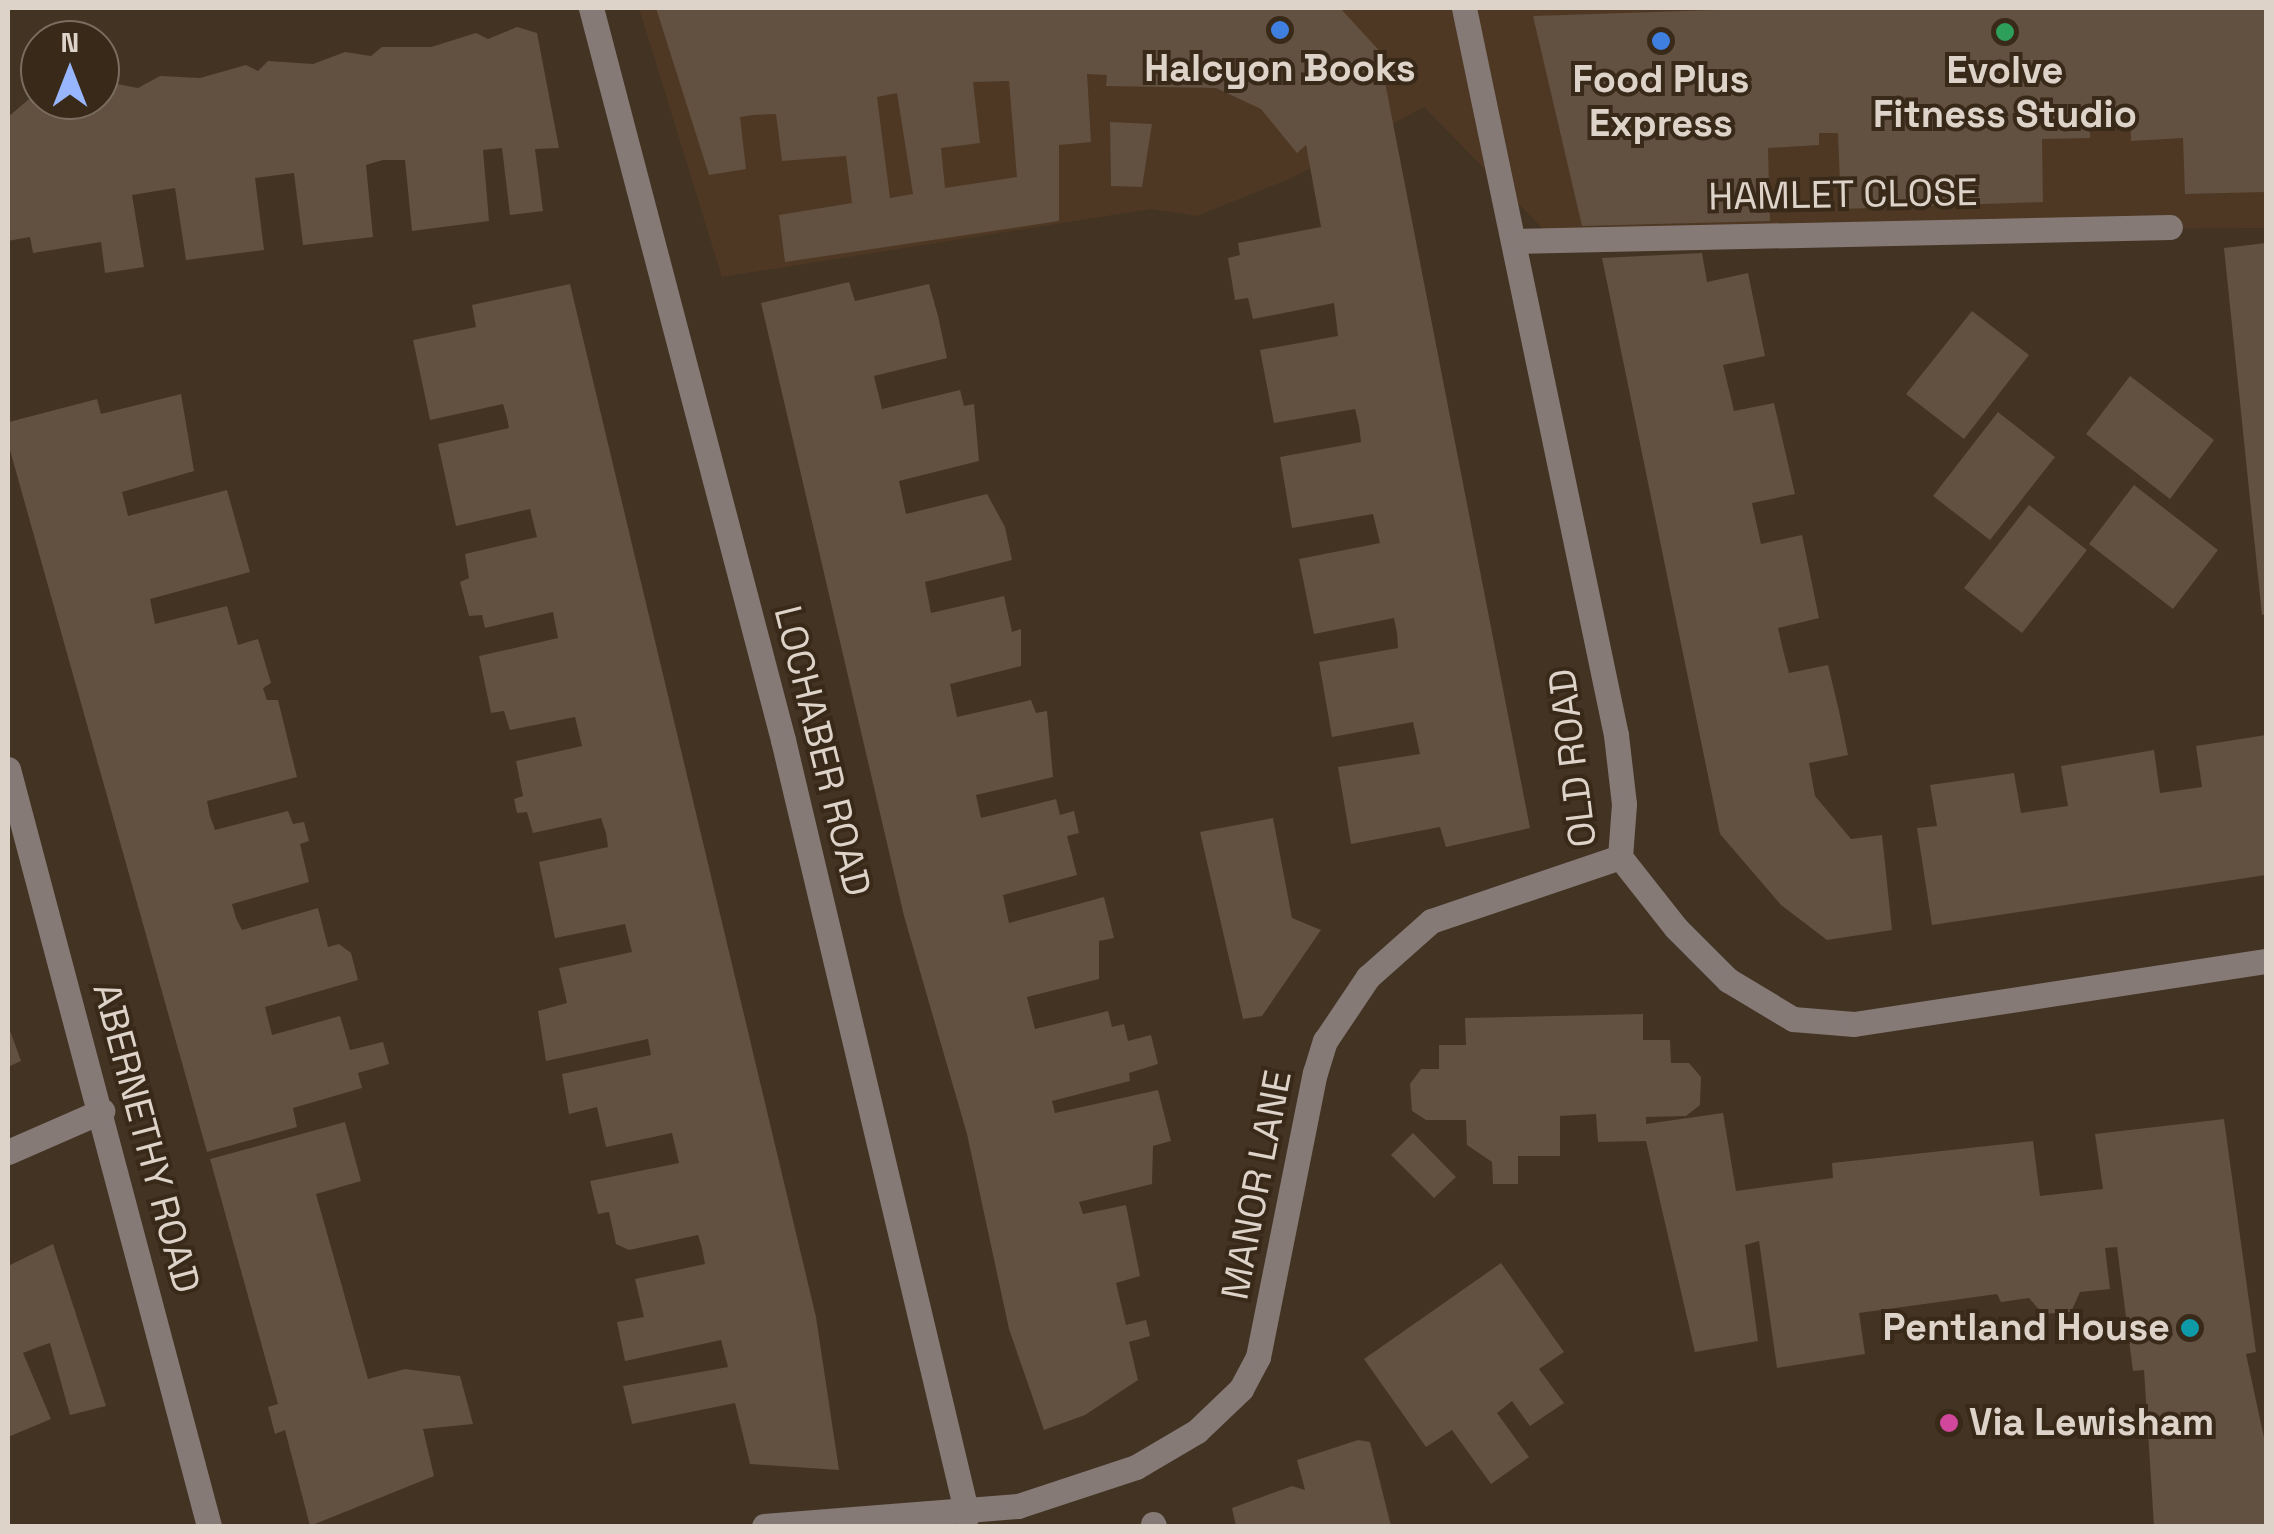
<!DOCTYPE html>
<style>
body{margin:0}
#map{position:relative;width:2274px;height:1534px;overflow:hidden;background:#433323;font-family:"Space Grotesk",sans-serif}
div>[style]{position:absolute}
.built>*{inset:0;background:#4e3824}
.building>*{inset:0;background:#625040}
.minor>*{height:25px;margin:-12.5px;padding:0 12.5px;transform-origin:12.5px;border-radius:12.5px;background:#867a77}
.dots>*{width:28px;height:28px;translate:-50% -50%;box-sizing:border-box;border:5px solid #382919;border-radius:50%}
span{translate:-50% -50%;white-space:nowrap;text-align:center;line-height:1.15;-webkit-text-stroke:8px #382919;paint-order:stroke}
.poi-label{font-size:38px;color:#ddd3c9;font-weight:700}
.right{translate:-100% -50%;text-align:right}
.left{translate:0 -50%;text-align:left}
.street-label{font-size:38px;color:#ddd3c9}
.frame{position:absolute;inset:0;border:10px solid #ddd3c9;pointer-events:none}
.north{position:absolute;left:20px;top:20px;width:100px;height:100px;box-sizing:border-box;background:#382919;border:2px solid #7a6d5f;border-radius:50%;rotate:0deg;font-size:28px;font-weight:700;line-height:40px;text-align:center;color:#ddd3c9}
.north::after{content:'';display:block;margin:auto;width:35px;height:45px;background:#97b6fd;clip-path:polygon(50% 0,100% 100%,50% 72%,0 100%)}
</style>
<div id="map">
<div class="built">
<i style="clip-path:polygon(639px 8px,2266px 8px,2266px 228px,1547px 233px,1424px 107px,1292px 178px,1197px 216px,1151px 209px,722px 277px)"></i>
</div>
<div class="building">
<i style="clip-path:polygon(evenodd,656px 8px,1341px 9px,1398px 71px,1385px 82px,1530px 828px,1446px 847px,1440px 827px,1351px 844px,1338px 767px,1420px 754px,1413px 722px,1332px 737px,1319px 662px,1398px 648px,1397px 633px,1394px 618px,1314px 634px,1299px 559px,1380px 543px,1373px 514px,1292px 528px,1280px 457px,1361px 442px,1359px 425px,1355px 409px,1274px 423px,1260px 350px,1338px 336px,1334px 303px,1253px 319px,1248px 298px,1235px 300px,1228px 258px,1240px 255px,1238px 243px,1321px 227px,1306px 145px,1297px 153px,1261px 109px,1216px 88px,1106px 86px,1107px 75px,1087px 74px,1091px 142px,1059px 145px,1059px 221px,785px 262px,779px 215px,852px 203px,846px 156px,782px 161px,776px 114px,753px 115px,740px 117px,746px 169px,709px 175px,656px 8px,1009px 81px,1017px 177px,945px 188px,941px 148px,980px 143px,973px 82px,1009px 81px,656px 8px,897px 93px,913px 194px,890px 198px,877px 97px,897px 93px)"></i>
<i style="clip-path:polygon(1776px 8px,2266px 8px,2266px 192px,2185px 194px,2183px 138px,2131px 141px,2130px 108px,2090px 109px,2090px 138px,2042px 139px,2043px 202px,1841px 209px,1838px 133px,1819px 133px,1819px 145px,1768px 148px,1770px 221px,1582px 226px,1533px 16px)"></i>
<i style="clip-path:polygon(517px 27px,537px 33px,559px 148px,535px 149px,543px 211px,510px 215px,502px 148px,483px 150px,489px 221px,412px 231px,405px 160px,383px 160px,366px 165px,373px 237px,303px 245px,294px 173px,255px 178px,264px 250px,186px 260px,175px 188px,132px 195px,144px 267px,105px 273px,101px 242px,33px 253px,30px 237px,8px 241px,8px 117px,29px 99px,48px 110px,100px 100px,112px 83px,138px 88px,160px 76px,200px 78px,246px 65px,258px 71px,268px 61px,313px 64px,345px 52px,371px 56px,382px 47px,431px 47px,476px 33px,488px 39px)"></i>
<i style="clip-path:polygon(1110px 122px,1152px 124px,1142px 187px,1111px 186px)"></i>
<i style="clip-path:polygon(2266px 243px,2266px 614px,2262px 615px,2224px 248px)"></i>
<i style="clip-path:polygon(1702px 253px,1707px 282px,1748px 273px,1765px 356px,1723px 365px,1734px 411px,1774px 403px,1795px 494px,1752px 503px,1761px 544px,1802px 535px,1819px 618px,1778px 628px,1783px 650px,1789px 673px,1828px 665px,1839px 711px,1848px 755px,1809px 763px,1815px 796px,1851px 839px,1882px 835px,1892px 930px,1827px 940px,1781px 905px,1720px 834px,1602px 258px)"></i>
<i style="clip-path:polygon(849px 282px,855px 301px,929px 284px,938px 316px,947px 358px,874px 376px,882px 409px,960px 390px,964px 406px,974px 404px,979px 461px,899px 481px,906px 514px,987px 494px,1005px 527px,1012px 560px,925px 582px,931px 613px,1004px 596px,1012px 632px,1021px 629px,1021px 666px,950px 684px,957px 717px,1031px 700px,1036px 713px,1047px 711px,1053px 777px,976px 795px,981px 818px,1056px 799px,1060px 815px,1074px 811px,1079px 833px,1067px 836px,1077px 875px,1003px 895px,1009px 923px,1104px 897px,1114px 938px,1099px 941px,1099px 979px,1027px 997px,1035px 1029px,1108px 1011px,1112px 1027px,1124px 1024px,1128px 1041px,1151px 1035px,1158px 1064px,1129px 1073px,1130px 1081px,1052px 1101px,1055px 1113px,1158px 1090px,1171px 1141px,1153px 1146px,1152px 1184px,1079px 1202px,1083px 1214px,1126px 1205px,1140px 1276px,1116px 1283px,1126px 1325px,1146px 1320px,1150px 1336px,1129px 1342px,1138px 1380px,1085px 1415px,1044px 1430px,1009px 1329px,967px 1134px,904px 916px,761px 303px)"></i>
<i style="clip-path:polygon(570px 284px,816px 1317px,839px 1470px,750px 1464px,735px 1403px,632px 1424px,623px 1386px,728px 1367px,721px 1340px,625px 1361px,617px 1322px,644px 1317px,635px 1279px,705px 1264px,702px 1248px,698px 1235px,629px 1250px,616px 1244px,609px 1212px,598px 1214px,590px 1181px,679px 1163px,672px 1133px,606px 1147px,597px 1107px,569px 1114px,562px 1074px,651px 1055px,648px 1039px,546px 1061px,538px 1011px,567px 1003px,559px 968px,632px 952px,625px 924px,555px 938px,539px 862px,608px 847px,606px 833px,601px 818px,533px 833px,527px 812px,517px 813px,514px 799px,523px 796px,516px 761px,582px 746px,575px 717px,510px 730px,504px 711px,491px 713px,479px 656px,558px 638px,553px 612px,485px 628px,482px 615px,469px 616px,460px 582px,469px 578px,465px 554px,537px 537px,530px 509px,456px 526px,438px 444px,509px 428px,507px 418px,503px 404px,430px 420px,413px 340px,476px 327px,472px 305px)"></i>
<i style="clip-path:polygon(1972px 311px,2029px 355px,1964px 439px,1906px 394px)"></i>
<i style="clip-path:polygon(2130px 376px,2214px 440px,2170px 499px,2086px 434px)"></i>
<i style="clip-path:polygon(181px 394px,194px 471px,122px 492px,128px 516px,227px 490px,250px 572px,150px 599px,155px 624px,227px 606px,238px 645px,258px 639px,271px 683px,263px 688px,267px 700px,278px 700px,297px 777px,207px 801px,210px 816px,215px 830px,288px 811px,293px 824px,304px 822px,309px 841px,300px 844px,309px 882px,232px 904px,236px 918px,242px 930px,318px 908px,328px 947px,339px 944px,351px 953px,358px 980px,265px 1007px,272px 1035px,340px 1016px,350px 1050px,383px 1042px,389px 1064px,358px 1073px,362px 1088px,293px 1108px,297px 1127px,207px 1152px,8px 443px,9px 422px,97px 399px,101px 414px)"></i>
<i style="clip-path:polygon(1998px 412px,2055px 457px,1990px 540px,1933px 496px)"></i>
<i style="clip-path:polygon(2134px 485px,2218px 550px,2173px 609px,2089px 544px)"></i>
<i style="clip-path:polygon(2029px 505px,2087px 550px,2022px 633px,1964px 588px)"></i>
<i style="clip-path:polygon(2266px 735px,2266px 875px,1932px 925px,1917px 828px,1937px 826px,1930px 785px,2014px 773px,2021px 813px,2068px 806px,2061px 766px,2154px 750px,2160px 793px,2202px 787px,2196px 746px)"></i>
<i style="clip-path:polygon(1273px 818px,1292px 918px,1321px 930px,1262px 1016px,1243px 1019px,1200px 832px)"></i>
<i style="clip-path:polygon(1643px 1014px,1643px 1040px,1670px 1040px,1671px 1063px,1689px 1063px,1701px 1077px,1700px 1105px,1686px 1116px,1646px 1117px,1646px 1124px,1723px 1113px,1736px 1191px,1833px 1178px,1832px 1163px,2033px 1141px,2040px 1196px,2103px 1189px,2095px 1134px,2224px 1119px,2256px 1352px,2246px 1354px,2266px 1447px,2266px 1526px,2154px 1526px,2144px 1370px,2133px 1371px,2117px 1247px,2105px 1248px,2110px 1289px,2080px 1292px,2071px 1312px,2043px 1314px,2029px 1298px,2001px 1302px,1997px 1294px,1859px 1313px,1865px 1354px,1777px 1368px,1759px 1241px,1745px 1245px,1758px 1341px,1695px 1352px,1646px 1141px,1598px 1142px,1596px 1114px,1560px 1116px,1560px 1156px,1518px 1156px,1518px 1184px,1493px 1184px,1492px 1162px,1467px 1145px,1466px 1120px,1426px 1120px,1412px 1111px,1410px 1084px,1421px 1069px,1439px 1069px,1439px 1045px,1466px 1045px,1465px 1018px)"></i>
<i style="clip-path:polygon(8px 1025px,21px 1061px,8px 1067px)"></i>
<i style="clip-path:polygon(345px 1122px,361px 1181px,316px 1194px,368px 1379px,405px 1369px,460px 1376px,473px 1424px,423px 1429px,434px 1476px,310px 1526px,285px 1430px,275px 1434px,268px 1407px,278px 1404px,210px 1159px)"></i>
<i style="clip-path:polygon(1413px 1133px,1456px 1177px,1434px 1198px,1391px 1155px)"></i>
<i style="clip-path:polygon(53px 1244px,106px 1406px,70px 1415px,50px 1343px,38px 1347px,23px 1353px,51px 1419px,8px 1437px,8px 1266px)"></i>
<i style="clip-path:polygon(1501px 1263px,1564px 1352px,1539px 1369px,1564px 1403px,1530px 1426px,1512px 1401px,1497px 1413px,1529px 1457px,1491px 1484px,1452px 1430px,1426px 1447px,1364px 1359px)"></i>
<i style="clip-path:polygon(1358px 1440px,1370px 1442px,1391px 1526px,1236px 1526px,1232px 1508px,1292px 1486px,1305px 1490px,1297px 1460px)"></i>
</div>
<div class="minor">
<i style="left:591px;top:8px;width:757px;rotate:75.3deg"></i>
<i style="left:783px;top:740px;width:797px;rotate:76.64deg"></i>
<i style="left:1464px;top:8px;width:743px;rotate:78.19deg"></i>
<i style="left:1616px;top:735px;width:69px;rotate:83.4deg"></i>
<i style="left:1624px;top:804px;width:53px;rotate:94.3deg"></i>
<i style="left:1620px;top:857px;width:90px;rotate:51.7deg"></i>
<i style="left:1676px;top:928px;width:74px;rotate:45deg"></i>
<i style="left:1728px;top:980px;width:76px;rotate:31deg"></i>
<i style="left:1793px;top:1019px;width:61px;rotate:4.7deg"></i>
<i style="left:1854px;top:1024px;width:417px;rotate:-8.7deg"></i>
<i style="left:1517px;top:241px;width:653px;rotate:-1.23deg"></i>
<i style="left:8px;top:769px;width:783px;rotate:75.13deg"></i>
<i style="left:8px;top:1152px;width:103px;rotate:-23.6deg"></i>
<i style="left:1153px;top:1524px;width:2px;rotate:63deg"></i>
<i style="left:764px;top:1526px;width:255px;rotate:-4.5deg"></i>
<i style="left:1018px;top:1506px;width:124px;rotate:-18.3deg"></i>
<i style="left:1136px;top:1467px;width:71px;rotate:-30.5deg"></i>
<i style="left:1197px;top:1431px;width:61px;rotate:-43.7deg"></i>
<i style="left:1241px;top:1389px;width:36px;rotate:-62deg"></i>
<i style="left:1258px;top:1357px;width:290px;rotate:-78.7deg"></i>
<i style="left:1315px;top:1073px;width:34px;rotate:-73deg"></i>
<i style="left:1325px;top:1041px;width:77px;rotate:-56.1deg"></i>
<i style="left:1368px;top:977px;width:84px;rotate:-41.6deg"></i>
<i style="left:1431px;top:921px;width:200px;rotate:-18.7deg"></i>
</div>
<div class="dots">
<i style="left:1280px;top:30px;background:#3f7fe0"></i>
<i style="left:2005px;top:32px;background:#2e9e5b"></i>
<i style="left:1661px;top:41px;background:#3f7fe0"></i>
<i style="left:2190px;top:1328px;background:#0f9aa8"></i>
<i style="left:1949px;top:1423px;background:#d1479c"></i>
</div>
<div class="poi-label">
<span style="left:1280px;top:69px">Halcyon Books</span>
<span style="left:2005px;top:93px">Evolve<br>Fitness Studio</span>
<span style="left:1661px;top:102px">Food Plus<br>Express</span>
<span class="right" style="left:2170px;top:1328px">Pentland House</span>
<span class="left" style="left:1969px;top:1423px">Via Lewisham</span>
</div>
<div class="street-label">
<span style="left:1843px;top:195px;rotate:-1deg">HAMLET CLOSE</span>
<span style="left:822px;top:751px;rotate:76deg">LOCHABER ROAD</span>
<span style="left:1573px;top:758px;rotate:-97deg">OLD ROAD</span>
<span style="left:146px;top:1138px;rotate:75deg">ABERNETHY ROAD</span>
<span style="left:1257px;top:1185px;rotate:-79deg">MANOR LANE</span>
</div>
<div class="frame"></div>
<div class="north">N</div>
</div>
